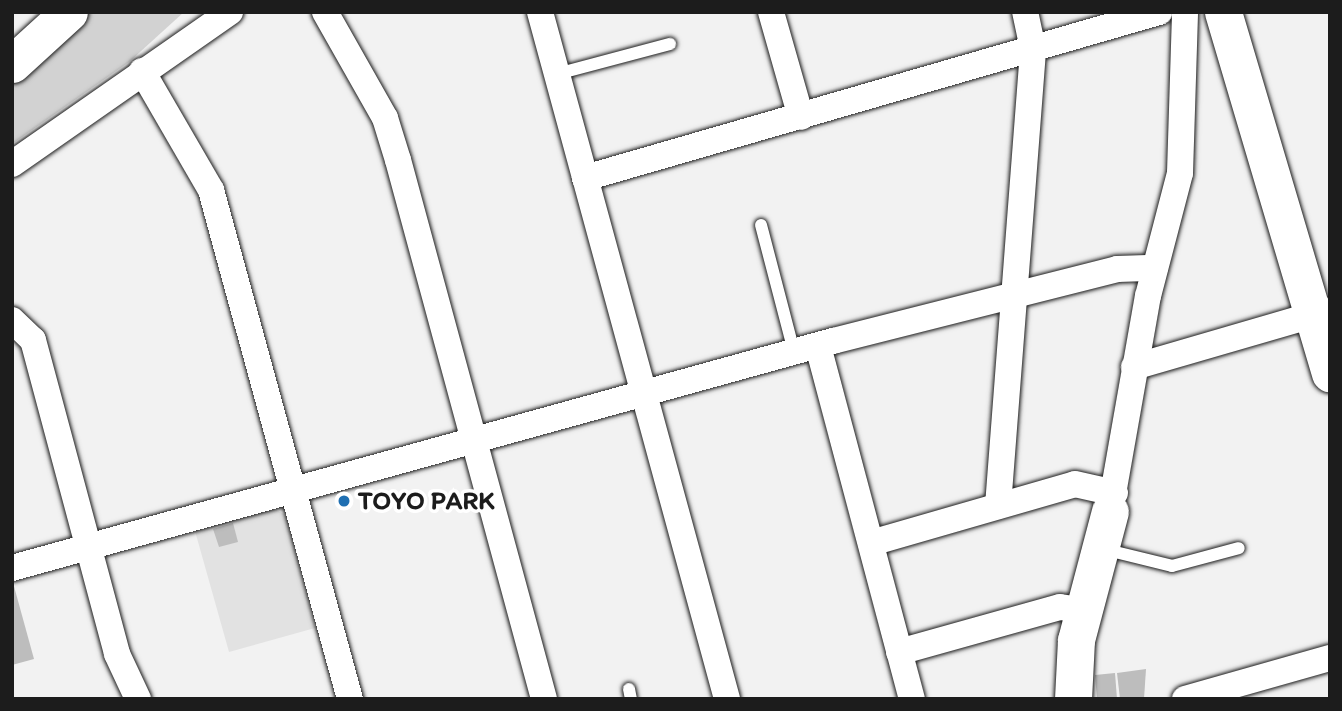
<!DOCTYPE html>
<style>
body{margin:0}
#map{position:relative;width:1342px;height:711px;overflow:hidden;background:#f2f2f2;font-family:Itim,sans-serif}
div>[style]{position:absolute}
.built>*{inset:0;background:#e2e2e2}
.green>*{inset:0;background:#d2d2d2}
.building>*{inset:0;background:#bdbdbd}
.roads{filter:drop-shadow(0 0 2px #1c1c1c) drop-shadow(0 0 2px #1c1c1c)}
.lane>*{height:12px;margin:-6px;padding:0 6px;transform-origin:6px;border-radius:6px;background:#fff}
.street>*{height:26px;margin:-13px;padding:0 13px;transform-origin:13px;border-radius:13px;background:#fff}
.secondary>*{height:37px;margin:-18.5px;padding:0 18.5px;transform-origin:18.5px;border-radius:18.5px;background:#fff}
.dots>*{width:19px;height:19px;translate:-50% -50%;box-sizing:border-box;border:4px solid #fff;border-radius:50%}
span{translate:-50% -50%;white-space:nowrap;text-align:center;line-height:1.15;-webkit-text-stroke:7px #fff;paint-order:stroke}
.poi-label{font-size:26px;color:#1c1c1c;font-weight:700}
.left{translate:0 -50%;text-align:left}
.frame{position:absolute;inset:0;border:14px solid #1c1c1c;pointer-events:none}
</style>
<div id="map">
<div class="built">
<i style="clip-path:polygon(274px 509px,286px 515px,315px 628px,229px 652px,195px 531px)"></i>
</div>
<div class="green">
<i style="clip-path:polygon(87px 12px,184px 12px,129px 62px,12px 144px,12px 79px)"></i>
</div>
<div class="building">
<i style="clip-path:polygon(233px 523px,238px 542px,219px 547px,213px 529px)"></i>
<i style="clip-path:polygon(12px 579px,34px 659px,12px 665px)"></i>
<i style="clip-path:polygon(1146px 669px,1144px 699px,1120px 699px,1117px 673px)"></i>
<i style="clip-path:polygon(1115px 673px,1117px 699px,1097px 699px,1095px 675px)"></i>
</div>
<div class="roads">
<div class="lane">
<i style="left:557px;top:74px;width:117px;rotate:-14.9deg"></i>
<i style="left:761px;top:225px;width:131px;rotate:75.4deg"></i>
<i style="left:1103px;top:549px;width:71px;rotate:13.8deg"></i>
<i style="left:1172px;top:566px;width:69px;rotate:-15deg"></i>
<i style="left:629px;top:689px;width:10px;rotate:79deg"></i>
</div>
<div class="street">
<i style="left:325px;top:12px;width:122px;rotate:60.5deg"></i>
<i style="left:385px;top:118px;width:44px;rotate:72.8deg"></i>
<i style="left:398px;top:160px;width:558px;rotate:74.84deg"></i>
<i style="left:540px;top:12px;width:712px;rotate:74.77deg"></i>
<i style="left:771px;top:12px;width:109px;rotate:74.1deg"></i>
<i style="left:142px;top:71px;width:138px;rotate:59.9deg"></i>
<i style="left:211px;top:190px;width:528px;rotate:74.73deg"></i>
<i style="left:12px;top:164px;width:266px;rotate:-34.9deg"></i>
<i style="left:585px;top:178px;width:598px;rotate:-16.13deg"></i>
<i style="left:12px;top:320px;width:29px;rotate:44deg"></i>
<i style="left:33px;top:340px;width:325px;rotate:75deg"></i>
<i style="left:117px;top:654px;width:50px;rotate:65deg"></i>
<i style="left:818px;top:346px;width:365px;rotate:75.1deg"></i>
<i style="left:1134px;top:367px;width:201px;rotate:-16.2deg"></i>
<i style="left:998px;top:506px;width:458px;rotate:-85.6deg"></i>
<i style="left:1033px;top:49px;width:38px;rotate:-102deg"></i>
<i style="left:1110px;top:511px;width:218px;rotate:-80deg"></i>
<i style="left:1148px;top:296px;width:127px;rotate:-75.4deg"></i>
<i style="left:1180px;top:173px;width:161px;rotate:-88.2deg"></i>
<i style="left:871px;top:543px;width:212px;rotate:-16.1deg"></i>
<i style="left:1075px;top:484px;width:41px;rotate:12.7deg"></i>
<i style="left:12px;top:568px;width:852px;rotate:-15.46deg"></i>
<i style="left:833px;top:341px;width:293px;rotate:-14.2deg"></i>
<i style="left:1117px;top:269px;width:38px;rotate:-2deg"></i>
<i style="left:899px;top:652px;width:167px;rotate:-15.6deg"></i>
<i style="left:1060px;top:607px;width:22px;rotate:8deg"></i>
<i style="left:1185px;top:699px;width:151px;rotate:-15.8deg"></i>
</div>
<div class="secondary">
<i style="left:1223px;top:12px;width:377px;rotate:73.5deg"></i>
<i style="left:12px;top:64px;width:77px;rotate:-42.4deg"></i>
<i style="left:1073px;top:699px;width:59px;rotate:-87.1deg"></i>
<i style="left:1076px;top:640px;width:133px;rotate:-75.2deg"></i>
</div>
</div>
<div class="dots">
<i style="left:344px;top:501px;background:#1f6fb2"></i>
</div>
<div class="poi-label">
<span class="left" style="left:358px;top:501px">TOYO PARK</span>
</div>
<div class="frame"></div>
</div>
